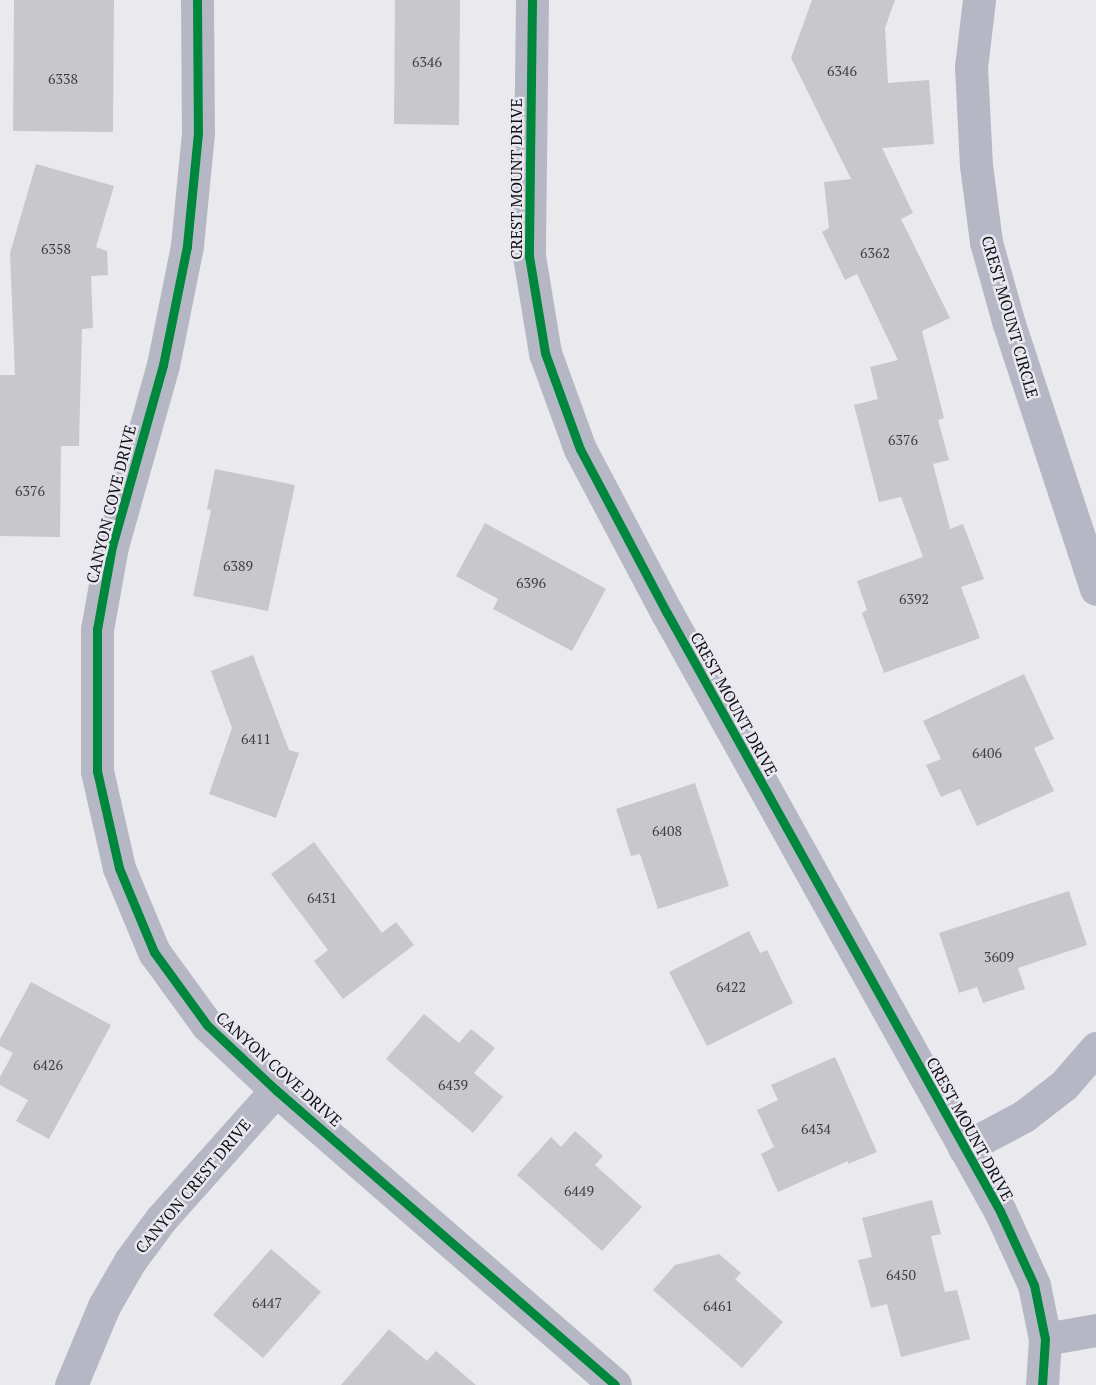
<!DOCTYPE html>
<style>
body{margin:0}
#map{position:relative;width:1096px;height:1385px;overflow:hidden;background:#eae9ee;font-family:"PT Serif",serif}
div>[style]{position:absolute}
.building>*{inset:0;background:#c8c8cb}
.minor>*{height:33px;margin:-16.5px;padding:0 16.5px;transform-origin:16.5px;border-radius:16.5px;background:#b5b8c4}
.cycleway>*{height:9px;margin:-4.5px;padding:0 4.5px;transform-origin:4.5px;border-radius:4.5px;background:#00873e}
span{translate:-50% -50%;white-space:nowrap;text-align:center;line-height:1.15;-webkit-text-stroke:5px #e9e7f0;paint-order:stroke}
.number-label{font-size:14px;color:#3e3d40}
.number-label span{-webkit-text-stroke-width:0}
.street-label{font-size:16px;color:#100f12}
</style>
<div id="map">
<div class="building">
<i style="clip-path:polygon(14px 0,114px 0,113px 132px,13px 131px)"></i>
<i style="clip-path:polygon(395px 0,460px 0,459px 125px,394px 124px)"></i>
<i style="clip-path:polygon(812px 0,895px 0,885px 28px,888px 83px,929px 80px,934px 144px,882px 148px,913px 213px,901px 219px,950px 318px,922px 331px,944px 418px,938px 420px,949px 460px,933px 464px,950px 529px,963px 524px,984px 579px,961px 587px,980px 638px,884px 673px,862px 613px,867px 610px,857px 581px,923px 557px,901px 497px,879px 502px,854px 405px,878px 399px,870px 367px,898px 360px,857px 274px,845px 280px,822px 232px,829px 228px,824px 182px,851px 179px,791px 58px)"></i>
<i style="clip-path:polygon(36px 164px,114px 186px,96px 247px,107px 251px,108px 275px,91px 276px,93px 328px,82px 329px,79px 446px,61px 446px,60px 537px,0 536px,0 375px,15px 375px,10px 253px)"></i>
<i style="clip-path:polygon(215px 469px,295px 485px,268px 611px,193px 596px,211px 510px,207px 509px)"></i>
<i style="clip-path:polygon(485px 523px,606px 589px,572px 651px,493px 609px,498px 599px,456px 576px)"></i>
<i style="clip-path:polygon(253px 655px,289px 750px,299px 753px,276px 818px,209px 794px,232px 728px,211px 671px)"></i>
<i style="clip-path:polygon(1024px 674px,1054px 739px,1034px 748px,1054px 791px,977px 826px,960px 789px,941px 797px,926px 765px,941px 759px,923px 721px)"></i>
<i style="clip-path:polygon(695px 783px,729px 886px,658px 909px,640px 854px,631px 856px,616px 809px)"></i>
<i style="clip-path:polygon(314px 842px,382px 933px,396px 922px,414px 945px,343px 999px,314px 961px,328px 950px,271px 874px)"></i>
<i style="clip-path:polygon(1069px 891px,1087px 945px,1018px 968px,1025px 989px,983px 1003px,977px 987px,959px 993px,939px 933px)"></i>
<i style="clip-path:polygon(749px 931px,760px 953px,767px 950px,793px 1003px,707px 1046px,669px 972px)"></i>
<i style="clip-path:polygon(31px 982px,111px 1025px,49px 1139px,16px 1121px,28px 1100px,0 1085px,0 1077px,13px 1053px,0 1046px,0 1039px)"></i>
<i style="clip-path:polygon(424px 1014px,459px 1043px,471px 1029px,495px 1048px,474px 1073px,503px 1097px,473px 1133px,386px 1059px)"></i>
<i style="clip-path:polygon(835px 1057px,877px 1152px,848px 1164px,848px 1161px,778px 1192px,761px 1154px,774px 1147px,757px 1110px,778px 1100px,771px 1085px)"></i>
<i style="clip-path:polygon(575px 1131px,603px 1156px,595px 1165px,642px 1207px,602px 1251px,517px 1175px,551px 1137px,561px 1147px)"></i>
<i style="clip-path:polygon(932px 1200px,941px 1234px,931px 1236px,945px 1292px,957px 1290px,970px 1339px,901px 1357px,887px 1304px,871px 1308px,858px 1260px,872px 1257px,862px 1218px)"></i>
<i style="clip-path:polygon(271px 1249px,321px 1292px,263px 1358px,213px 1315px)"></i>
<i style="clip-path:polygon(719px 1254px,741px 1273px,735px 1279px,783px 1322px,742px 1368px,653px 1290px,675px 1265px)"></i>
<i style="clip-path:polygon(389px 1329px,427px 1361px,436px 1351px,476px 1385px,341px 1385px)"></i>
</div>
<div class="minor">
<i style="left:197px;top:0;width:133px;rotate:89.6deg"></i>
<i style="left:198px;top:133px;width:114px;rotate:95.6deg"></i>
<i style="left:187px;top:246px;width:121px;rotate:101.4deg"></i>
<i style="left:163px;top:365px;width:188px;rotate:105.7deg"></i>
<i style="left:112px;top:546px;width:84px;rotate:100.2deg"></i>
<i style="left:97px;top:629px;width:142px;rotate:90deg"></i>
<i style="left:97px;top:771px;width:99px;rotate:77.2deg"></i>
<i style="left:119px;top:868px;width:91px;rotate:67.4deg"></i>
<i style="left:154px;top:952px;width:90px;rotate:54deg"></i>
<i style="left:207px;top:1025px;width:95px;rotate:43.3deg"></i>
<i style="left:276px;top:1090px;width:449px;rotate:41deg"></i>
<i style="left:532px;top:0;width:256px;rotate:90.7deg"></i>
<i style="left:529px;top:256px;width:98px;rotate:80.6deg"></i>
<i style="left:545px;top:353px;width:102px;rotate:70deg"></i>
<i style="left:580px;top:449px;width:186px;rotate:62.1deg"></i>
<i style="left:667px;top:613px;width:684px;rotate:60.89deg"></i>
<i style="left:1000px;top:1211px;width:81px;rotate:65.3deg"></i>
<i style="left:1034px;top:1285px;width:55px;rotate:78.5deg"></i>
<i style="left:1045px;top:1339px;width:46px;rotate:93.7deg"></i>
<i style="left:979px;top:0;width:67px;rotate:96.8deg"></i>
<i style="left:971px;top:67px;width:98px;rotate:87.1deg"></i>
<i style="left:976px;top:165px;width:78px;rotate:82.6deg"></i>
<i style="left:986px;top:242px;width:82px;rotate:74.4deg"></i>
<i style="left:1008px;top:321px;width:282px;rotate:71.8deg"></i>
<i style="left:964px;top:1148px;width:68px;rotate:-28.1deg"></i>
<i style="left:1024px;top:1116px;width:51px;rotate:-37.8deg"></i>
<i style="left:1064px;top:1085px;width:49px;rotate:-49.1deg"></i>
<i style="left:1045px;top:1339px;width:52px;rotate:-10deg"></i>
<i style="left:71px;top:1385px;width:86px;rotate:-67.3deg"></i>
<i style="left:104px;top:1306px;width:52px;rotate:-60deg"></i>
<i style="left:130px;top:1261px;width:52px;rotate:-53.6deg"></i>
<i style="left:161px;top:1219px;width:173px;rotate:-48.3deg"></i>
</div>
<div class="cycleway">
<i style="left:197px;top:0;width:133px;rotate:89.6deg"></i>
<i style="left:198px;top:133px;width:114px;rotate:95.6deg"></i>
<i style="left:187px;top:246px;width:121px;rotate:101.4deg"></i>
<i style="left:163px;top:365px;width:188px;rotate:105.7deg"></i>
<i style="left:112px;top:546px;width:84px;rotate:100.2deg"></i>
<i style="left:97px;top:629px;width:142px;rotate:90deg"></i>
<i style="left:97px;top:771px;width:99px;rotate:77.2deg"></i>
<i style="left:119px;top:868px;width:91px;rotate:67.4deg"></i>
<i style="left:154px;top:952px;width:90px;rotate:54deg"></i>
<i style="left:207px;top:1025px;width:95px;rotate:43.3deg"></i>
<i style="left:276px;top:1090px;width:449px;rotate:41deg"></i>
<i style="left:532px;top:0;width:256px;rotate:90.7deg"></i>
<i style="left:529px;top:256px;width:98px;rotate:80.6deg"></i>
<i style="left:545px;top:353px;width:102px;rotate:70deg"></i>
<i style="left:580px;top:449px;width:186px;rotate:62.1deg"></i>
<i style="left:667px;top:613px;width:684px;rotate:60.89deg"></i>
<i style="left:1000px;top:1211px;width:81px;rotate:65.3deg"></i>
<i style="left:1034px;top:1285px;width:55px;rotate:78.5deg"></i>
<i style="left:1045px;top:1339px;width:46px;rotate:93.7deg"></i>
</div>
<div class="number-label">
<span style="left:427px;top:62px">6346</span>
<span style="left:842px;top:71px">6346</span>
<span style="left:63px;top:79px">6338</span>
<span style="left:56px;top:249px">6358</span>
<span style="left:875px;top:253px">6362</span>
<span style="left:903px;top:440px">6376</span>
<span style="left:30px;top:491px">6376</span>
<span style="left:238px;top:566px">6389</span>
<span style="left:531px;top:583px">6396</span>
<span style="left:914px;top:599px">6392</span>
<span style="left:256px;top:739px">6411</span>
<span style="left:987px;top:753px">6406</span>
<span style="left:667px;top:831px">6408</span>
<span style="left:322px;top:898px">6431</span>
<span style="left:999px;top:957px">3609</span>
<span style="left:731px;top:987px">6422</span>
<span style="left:48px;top:1065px">6426</span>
<span style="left:453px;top:1085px">6439</span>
<span style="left:816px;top:1129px">6434</span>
<span style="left:579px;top:1191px">6449</span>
<span style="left:901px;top:1275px">6450</span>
<span style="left:267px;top:1303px">6447</span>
<span style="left:718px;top:1306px">6461</span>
</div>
<div class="street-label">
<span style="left:516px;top:179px;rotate:-90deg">CREST MOUNT DRIVE</span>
<span style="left:1010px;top:317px;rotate:74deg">CREST MOUNT CIRCLE</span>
<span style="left:111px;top:504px;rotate:-76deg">CANYON COVE DRIVE</span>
<span style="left:734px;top:704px;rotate:61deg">CREST MOUNT DRIVE</span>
<span style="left:279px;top:1069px;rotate:42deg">CANYON COVE DRIVE</span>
<span style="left:970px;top:1129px;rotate:61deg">CREST MOUNT DRIVE</span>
<span style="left:193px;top:1186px;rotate:-50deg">CANYON CREST DRIVE</span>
</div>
</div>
